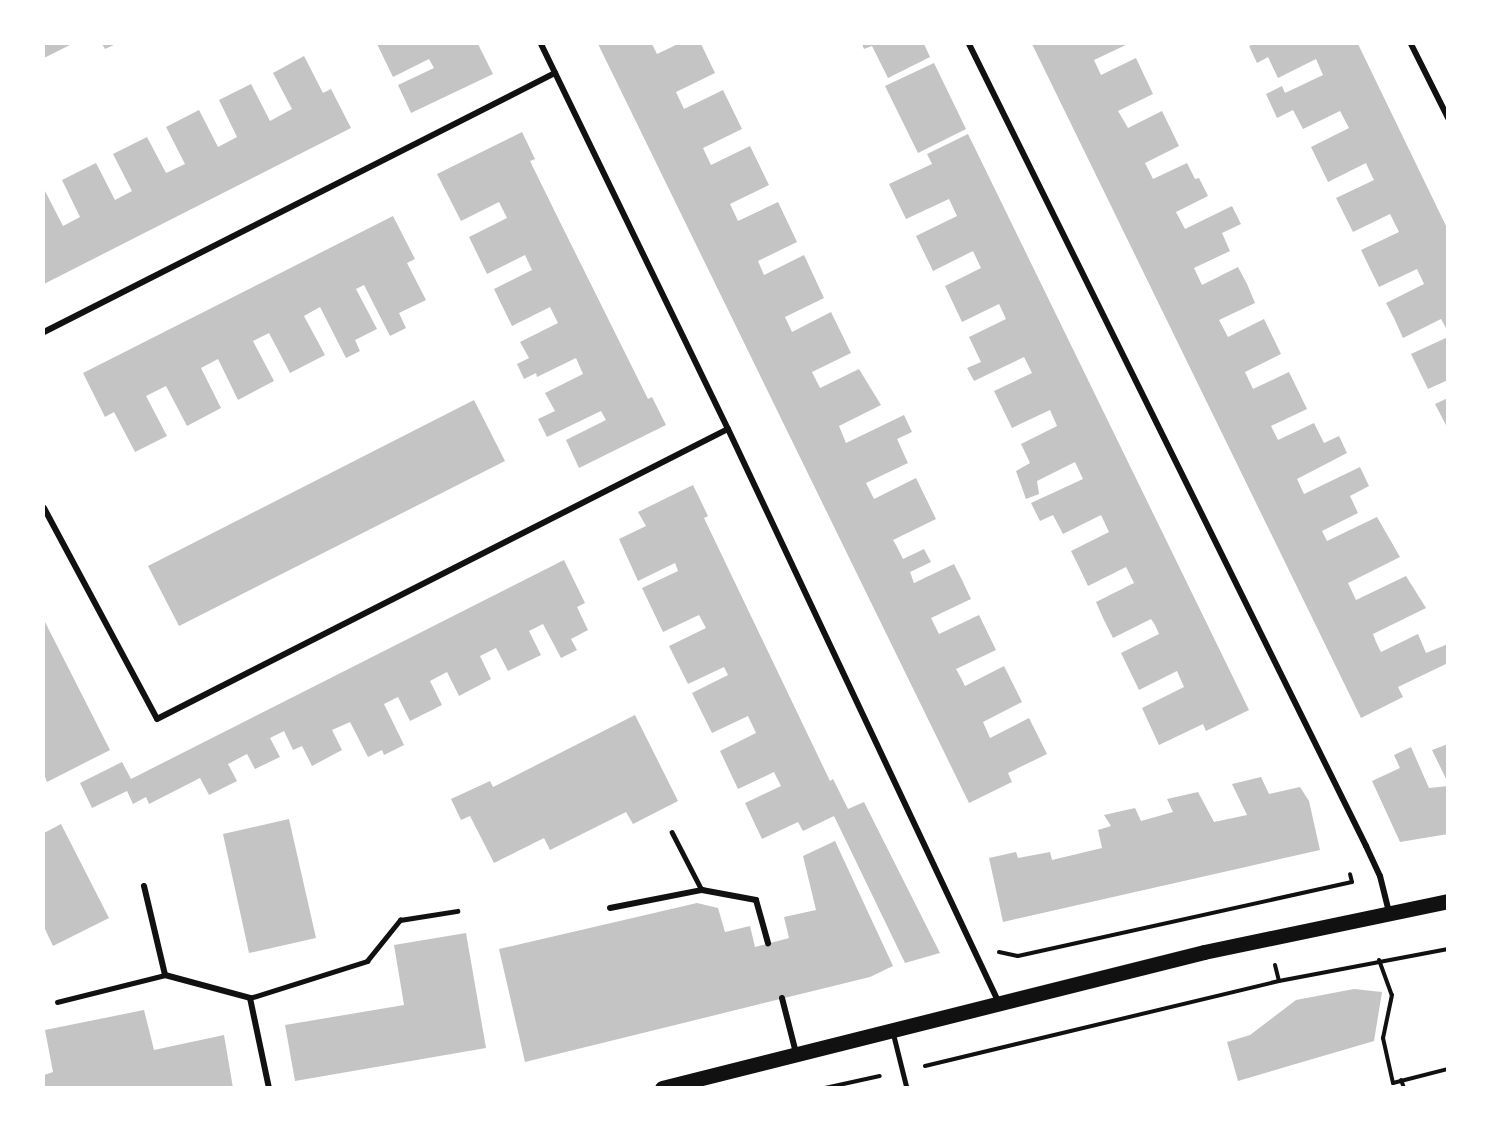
<!DOCTYPE html>
<style>
body{margin:0}
#map{position:relative;width:1491px;height:1131px;overflow:hidden;background:#fff;font-family:"Public Sans",sans-serif}
div>[style]{position:absolute}
.building>*{inset:0;background:#c4c4c4}
.path>*{height:4px;margin:-2px;padding:0 2px;transform-origin:2px;border-radius:2px;background:#111}
.service>*{height:4.5px;margin:-2.25px;padding:0 2.25px;transform-origin:2.25px;border-radius:2.25px;background:#111}
.minor>*{height:6px;margin:-3px;padding:0 3px;transform-origin:3px;border-radius:3px;background:#111}
.primary>*{height:15px;margin:-7.5px;padding:0 7.5px;transform-origin:7.5px;border-radius:7.5px;background:#111}
span{translate:-50% -50%;white-space:nowrap;text-align:center;line-height:1.15;-webkit-text-stroke:6px #fff;paint-order:stroke}
.frame{position:absolute;inset:0;border:45px solid #fff;pointer-events:none}
</style>
<div id="map">
<div class="building">
<i style="clip-path:polygon(44px 44px,72px 44px,44px 58px)"></i>
<i style="clip-path:polygon(102px 44px,116px 44px,105px 49px)"></i>
<i style="clip-path:polygon(377px 44px,478px 44px,493px 74px,411px 113px,398px 85px,434px 68px,429px 59px,393px 77px)"></i>
<i style="clip-path:polygon(598px 44px,652px 44px,657px 54px,678px 44px,701px 44px,715px 73px,676px 92px,684px 109px,723px 90px,742px 129px,703px 148px,711px 165px,750px 146px,769px 185px,730px 204px,738px 221px,778px 202px,797px 242px,758px 261px,764px 275px,804px 255px,824px 298px,785px 317px,792px 332px,831px 312px,851px 353px,812px 372px,820px 388px,859px 369px,881px 405px,839px 426px,846px 443px,904px 415px,912px 432px,897px 439px,908px 463px,866px 483px,874px 499px,916px 478px,936px 519px,893px 540px,896px 545px,903px 559px,924px 549px,931px 562px,910px 572px,914px 583px,954px 564px,962px 580px,971px 599px,931px 618px,939px 634px,979px 615px,996px 650px,956px 669px,961px 678px,965px 686px,1004px 666px,1022px 702px,983px 722px,990px 738px,1029px 718px,1047px 754px,1008px 773px,1012px 782px,969px 803px)"></i>
<i style="clip-path:polygon(862px 44px,924px 44px,930px 57px,888px 78px,872px 46px,864px 49px)"></i>
<i style="clip-path:polygon(1032px 44px,1128px 44px,1094px 60px,1101px 75px,1136px 58px,1144px 75px,1153px 94px,1118px 111px,1128px 128px,1162px 111px,1179px 146px,1145px 163px,1153px 179px,1187px 163px,1195px 179px,1199px 178px,1208px 196px,1176px 212px,1185px 229px,1232px 206px,1241px 224px,1222px 233px,1230px 251px,1194px 268px,1202px 285px,1238px 267px,1247px 284px,1255px 303px,1219px 320px,1228px 337px,1264px 319px,1281px 354px,1245px 372px,1253px 389px,1289px 372px,1307px 409px,1271px 426px,1278px 440px,1314px 423px,1324px 443px,1339px 436px,1347px 453px,1297px 479px,1304px 494px,1360px 467px,1369px 486px,1350px 496px,1358px 513px,1322px 531px,1327px 541px,1377px 517px,1400px 557px,1348px 583px,1356px 600px,1406px 576px,1426px 608px,1373px 634px,1376px 642px,1381px 652px,1418px 634px,1426px 653px,1448px 644px,1448px 663px,1398px 687px,1403px 697px,1361px 718px)"></i>
<i style="clip-path:polygon(1254px 44px,1358px 44px,1448px 230px,1448px 332px,1441px 319px,1403px 338px,1394px 318px,1386px 303px,1424px 284px,1417px 269px,1379px 287px,1361px 250px,1399px 232px,1390px 214px,1353px 232px,1336px 198px,1374px 180px,1369px 170px,1366px 163px,1328px 182px,1311px 147px,1349px 128px,1340px 111px,1303px 129px,1293px 110px,1277px 118px,1266px 94px,1282px 86px,1285px 93px,1323px 75px,1316px 59px,1278px 78px,1268px 57px,1257px 63px,1249px 46px)"></i>
<i style="clip-path:polygon(304px 56px,323px 93px,331px 89px,351px 128px,44px 284px,44px 189px,63px 226px,80px 217px,62px 180px,96px 163px,115px 200px,132px 191px,113px 154px,147px 137px,166px 173px,185px 164px,166px 127px,199px 110px,218px 147px,237px 137px,219px 100px,251px 84px,270px 121px,292px 109px,273px 73px)"></i>
<i style="clip-path:polygon(934px 63px,966px 129px,918px 153px,885px 86px)"></i>
<i style="clip-path:polygon(522px 132px,535px 159px,530px 161px,556px 214px,648px 399px,652px 397px,666px 425px,579px 468px,566px 440px,606px 420px,601px 411px,547px 437px,538px 419px,555px 411px,545px 393px,583px 374px,576px 358px,537px 377px,536px 373px,524px 379px,517px 364px,529px 358px,520px 342px,558px 323px,550px 307px,512px 326px,494px 289px,532px 270px,525px 255px,487px 274px,469px 237px,507px 218px,499px 202px,461px 221px,437px 174px)"></i>
<i style="clip-path:polygon(968px 134px,1249px 710px,1206px 731px,1203px 724px,1159px 745px,1142px 708px,1184px 687px,1180px 678px,1177px 671px,1139px 690px,1121px 653px,1159px 634px,1155px 625px,1151px 619px,1113px 638px,1103px 618px,1096px 602px,1134px 583px,1126px 567px,1088px 586px,1078px 565px,1071px 551px,1109px 532px,1101px 515px,1063px 534px,1053px 515px,1040px 521px,1031px 503px,1083px 479px,1075px 462px,1037px 481px,1039px 494px,1026px 499px,1016px 471px,1030px 463px,1021px 444px,1057px 426px,1050px 410px,1012px 428px,994px 391px,1032px 373px,1024px 357px,974px 381px,967px 368px,981px 362px,969px 337px,1006px 319px,999px 304px,962px 322px,945px 286px,981px 268px,973px 251px,933px 271px,916px 236px,957px 216px,949px 199px,906px 219px,889px 184px,932px 164px,927px 154px)"></i>
<i style="clip-path:polygon(393px 216px,415px 259px,407px 263px,426px 300px,399px 313px,406px 328px,390px 336px,364px 285px,356px 289px,377px 329px,355px 340px,360px 351px,346px 358px,320px 307px,304px 316px,325px 355px,290px 373px,269px 333px,253px 341px,274px 381px,238px 400px,218px 359px,201px 368px,221px 408px,187px 426px,166px 386px,146px 396px,167px 436px,135px 452px,114px 412px,105px 417px,83px 373px)"></i>
<i style="clip-path:polygon(1448px 337px,1448px 380px,1428px 389px,1411px 354px)"></i>
<i style="clip-path:polygon(1448px 398px,1448px 429px,1435px 404px)"></i>
<i style="clip-path:polygon(474px 400px,505px 461px,179px 626px,148px 566px)"></i>
<i style="clip-path:polygon(693px 485px,708px 516px,704px 518px,830px 781px,833px 779px,848px 809px,864px 802px,940px 953px,905px 963px,834px 816px,803px 831px,798px 822px,762px 839px,745px 803px,781px 786px,774px 772px,738px 789px,720px 751px,756px 733px,748px 716px,712px 733px,692px 693px,728px 675px,724px 667px,688px 684px,669px 646px,706px 628px,699px 615px,663px 632px,642px 588px,678px 571px,675px 563px,638px 581px,619px 539px,646px 526px,638px 512px)"></i>
<i style="clip-path:polygon(564px 560px,585px 603px,577px 607px,588px 630px,571px 639px,577px 650px,561px 658px,543px 624px,529px 631px,541px 655px,508px 671px,496px 648px,480px 656px,491px 679px,459px 696px,447px 672px,430px 681px,442px 705px,410px 721px,398px 697px,384px 704px,404px 745px,384px 755px,382px 750px,368px 757px,350px 722px,332px 730px,342px 750px,312px 766px,302px 746px,293px 750px,284px 731px,270px 738px,280px 757px,255px 769px,247px 754px,228px 764px,237px 781px,209px 795px,200px 778px,149px 804px,146px 797px,133px 804px,127px 791px,92px 808px,80px 783px,122px 762px,131px 779px)"></i>
<i style="clip-path:polygon(44px 620px,110px 750px,47px 782px,44px 774px)"></i>
<i style="clip-path:polygon(635px 715px,678px 801px,633px 824px,626px 812px,550px 850px,544px 838px,494px 863px,470px 816px,461px 820px,451px 799px,490px 781px,493px 787px)"></i>
<i style="clip-path:polygon(1448px 744px,1448px 783px,1432px 750px)"></i>
<i style="clip-path:polygon(1411px 747px,1429px 788px,1448px 786px,1448px 834px,1400px 842px,1372px 781px,1400px 768px,1394px 755px)"></i>
<i style="clip-path:polygon(1261px 777px,1269px 794px,1300px 787px,1309px 801px,1320px 850px,1003px 922px,989px 858px,1016px 852px,1018px 858px,1050px 852px,1052px 860px,1102px 848px,1098px 830px,1111px 826px,1104px 815px,1135px 808px,1141px 821px,1173px 812px,1167px 799px,1198px 792px,1214px 822px,1247px 815px,1232px 784px)"></i>
<i style="clip-path:polygon(289px 819px,316px 938px,249px 953px,223px 834px)"></i>
<i style="clip-path:polygon(61px 824px,109px 918px,53px 946px,44px 927px,44px 833px)"></i>
<i style="clip-path:polygon(835px 841px,893px 966px,870px 977px,525px 1062px,499px 949px,697px 903px,718px 908px,725px 932px,750px 926px,755px 947px,789px 938px,784px 917px,816px 910px,803px 856px)"></i>
<i style="clip-path:polygon(466px 933px,486px 1048px,295px 1081px,285px 1025px,404px 1005px,394px 945px)"></i>
<i style="clip-path:polygon(1354px 989px,1382px 992px,1374px 1041px,1238px 1081px,1227px 1042px,1250px 1035px,1296px 1000px)"></i>
<i style="clip-path:polygon(144px 1010px,154px 1050px,224px 1035px,233px 1088px,44px 1088px,44px 1075px,53px 1072px,45px 1030px)"></i>
</div>
<div class="path">
<i style="left:999px;top:952px;width:19px;rotate:12deg"></i>
<i style="left:1018px;top:956px;width:342px;rotate:-12.5deg"></i>
<i style="left:1352px;top:882px;width:8px;rotate:-104deg"></i>
<i style="left:1379px;top:960px;width:37px;rotate:70deg"></i>
<i style="left:1392px;top:995px;width:44px;rotate:101.8deg"></i>
<i style="left:1383px;top:1038px;width:46px;rotate:77.5deg"></i>
<i style="left:1393px;top:1083px;width:57px;rotate:-14.3deg"></i>
<i style="left:1275px;top:965px;width:16px;rotate:76deg"></i>
<i style="left:925px;top:1066px;width:364px;rotate:-13.5deg"></i>
<i style="left:1279px;top:981px;width:172px;rotate:-10.7deg"></i>
<i style="left:1401px;top:1080px;width:9px;rotate:69deg"></i>
<i style="left:825px;top:1088px;width:56px;rotate:-12.3deg"></i>
</div>
<div class="service">
<i style="left:672px;top:832px;width:65px;rotate:62.7deg"></i>
<i style="left:250px;top:998px;width:123px;rotate:-17.5deg"></i>
<i style="left:367px;top:961px;width:53px;rotate:-51.2deg"></i>
<i style="left:400px;top:920px;width:58px;rotate:-9deg"></i>
<i style="left:57px;top:1002px;width:111px;rotate:-14deg"></i>
<i style="left:893px;top:1032px;width:58px;rotate:76deg"></i>
</div>
<div class="minor">
<i style="left:541px;top:44px;width:428px;rotate:64.1deg"></i>
<i style="left:728px;top:429px;width:635px;rotate:64.73deg"></i>
<i style="left:969px;top:44px;width:895px;rotate:63.66deg"></i>
<i style="left:1366px;top:846px;width:33px;rotate:65deg"></i>
<i style="left:1380px;top:876px;width:37px;rotate:76deg"></i>
<i style="left:1411px;top:44px;width:83px;rotate:63.4deg"></i>
<i style="left:44px;top:332px;width:573px;rotate:-26.88deg"></i>
<i style="left:44px;top:508px;width:239px;rotate:61.8deg"></i>
<i style="left:157px;top:719px;width:640px;rotate:-26.93deg"></i>
<i style="left:144px;top:886px;width:91px;rotate:76.7deg"></i>
<i style="left:165px;top:975px;width:88px;rotate:15.1deg"></i>
<i style="left:250px;top:998px;width:92px;rotate:78.1deg"></i>
<i style="left:610px;top:908px;width:94px;rotate:-11.1deg"></i>
<i style="left:702px;top:890px;width:55px;rotate:10.5deg"></i>
<i style="left:756px;top:900px;width:45px;rotate:74.4deg"></i>
<i style="left:782px;top:998px;width:57px;rotate:75.7deg"></i>
</div>
<div class="primary">
<i style="left:662px;top:1088px;width:559px;rotate:-14.09deg"></i>
<i style="left:1204px;top:952px;width:249px;rotate:-11.8deg"></i>
</div>
<div class="frame"></div>
</div>
